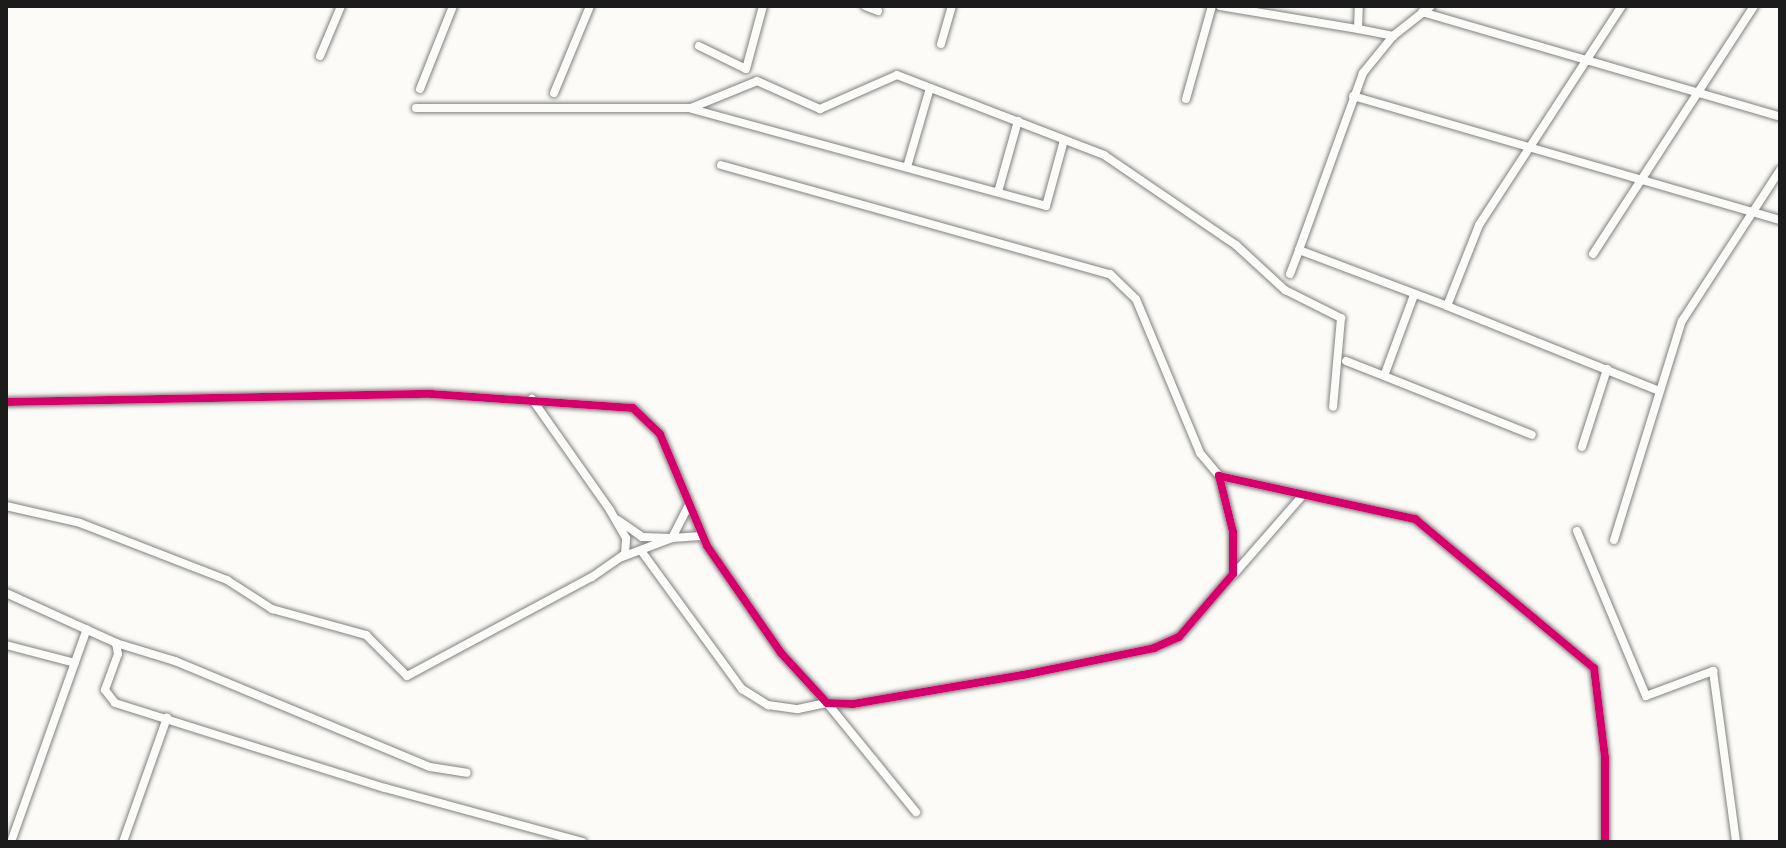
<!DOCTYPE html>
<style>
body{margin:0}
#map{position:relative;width:1786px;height:848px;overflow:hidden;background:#fcfbf8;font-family:Delius,sans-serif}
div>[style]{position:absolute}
.roads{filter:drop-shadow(0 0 2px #81807f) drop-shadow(0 0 2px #81807f)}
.minor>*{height:8px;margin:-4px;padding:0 4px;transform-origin:4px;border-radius:4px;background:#fbfbf9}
.cycleway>*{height:8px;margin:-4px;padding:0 4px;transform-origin:4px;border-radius:4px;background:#d6006c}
span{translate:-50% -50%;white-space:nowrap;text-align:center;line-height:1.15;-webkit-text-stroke:6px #fdfcf7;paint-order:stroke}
.frame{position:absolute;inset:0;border:8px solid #1c1c1c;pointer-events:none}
</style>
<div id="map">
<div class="roads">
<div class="minor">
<i style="left:865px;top:6px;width:14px;rotate:21deg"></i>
<i style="left:1220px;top:6px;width:140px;rotate:9.5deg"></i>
<i style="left:1358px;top:29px;width:23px;rotate:-88deg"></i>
<i style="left:1431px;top:6px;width:48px;rotate:141.7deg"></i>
<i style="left:1393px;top:36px;width:48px;rotate:129deg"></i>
<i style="left:1363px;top:73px;width:188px;rotate:109.9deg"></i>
<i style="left:1299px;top:250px;width:158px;rotate:20.7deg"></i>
<i style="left:1447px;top:306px;width:87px;rotate:-68.4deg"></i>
<i style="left:1479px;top:225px;width:262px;rotate:-56.9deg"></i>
<i style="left:1422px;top:12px;width:373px;rotate:16.3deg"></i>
<i style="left:1358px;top:29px;width:36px;rotate:11deg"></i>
<i style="left:941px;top:44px;width:40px;rotate:-74deg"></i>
<i style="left:699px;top:46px;width:52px;rotate:26.1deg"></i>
<i style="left:746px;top:69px;width:65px;rotate:-74.9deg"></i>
<i style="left:320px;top:56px;width:54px;rotate:-67.2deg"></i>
<i style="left:420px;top:89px;width:89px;rotate:-68.3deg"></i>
<i style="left:554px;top:93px;width:94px;rotate:-67.5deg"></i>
<i style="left:1353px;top:96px;width:445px;rotate:16.2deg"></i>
<i style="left:1186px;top:99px;width:97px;rotate:-74.4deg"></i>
<i style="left:416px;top:108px;width:275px"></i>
<i style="left:691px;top:108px;width:71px;rotate:-22.2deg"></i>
<i style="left:757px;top:81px;width:69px;rotate:24deg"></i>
<i style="left:820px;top:109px;width:84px;rotate:-23.8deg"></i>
<i style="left:897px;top:75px;width:222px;rotate:21.1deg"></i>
<i style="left:1104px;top:155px;width:160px;rotate:34.3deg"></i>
<i style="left:1236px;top:245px;width:67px;rotate:42.6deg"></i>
<i style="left:1285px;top:290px;width:63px;rotate:26.6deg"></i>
<i style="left:1341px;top:318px;width:89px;rotate:95.1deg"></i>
<i style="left:692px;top:109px;width:367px;rotate:15.3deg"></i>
<i style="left:1046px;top:206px;width:68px;rotate:-74.7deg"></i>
<i style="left:721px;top:165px;width:404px;rotate:15.7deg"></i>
<i style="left:1110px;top:274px;width:36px;rotate:44deg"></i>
<i style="left:1136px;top:299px;width:167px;rotate:67.4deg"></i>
<i style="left:1200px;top:453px;width:30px;rotate:50deg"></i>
<i style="left:907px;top:167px;width:82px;rotate:-73.8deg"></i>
<i style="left:998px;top:192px;width:74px;rotate:-74.3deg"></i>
<i style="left:1593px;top:254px;width:296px;rotate:-57deg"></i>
<i style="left:1290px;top:274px;width:26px;rotate:-69deg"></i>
<i style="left:1414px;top:295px;width:86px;rotate:110.3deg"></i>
<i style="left:1384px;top:376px;width:159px;rotate:21.7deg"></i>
<i style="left:1447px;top:306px;width:226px;rotate:21.8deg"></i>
<i style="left:1346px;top:361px;width:41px;rotate:21.5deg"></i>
<i style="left:6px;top:402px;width:425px;rotate:-1.1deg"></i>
<i style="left:431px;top:394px;width:202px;rotate:4deg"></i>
<i style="left:633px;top:408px;width:37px;rotate:44deg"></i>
<i style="left:660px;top:434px;width:121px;rotate:67.2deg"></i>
<i style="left:707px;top:546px;width:130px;rotate:55.3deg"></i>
<i style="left:781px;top:653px;width:68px;rotate:47.4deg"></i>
<i style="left:827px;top:703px;width:26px;rotate:2deg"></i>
<i style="left:853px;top:704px;width:172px;rotate:-9.7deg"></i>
<i style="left:1023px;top:675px;width:134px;rotate:-11.6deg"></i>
<i style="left:1154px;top:648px;width:27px;rotate:-24deg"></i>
<i style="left:1179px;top:637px;width:83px;rotate:-49.4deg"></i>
<i style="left:1233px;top:574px;width:42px;rotate:-90deg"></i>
<i style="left:1233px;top:532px;width:58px;rotate:-104deg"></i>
<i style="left:1219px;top:476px;width:201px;rotate:12.4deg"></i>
<i style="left:1415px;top:519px;width:233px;rotate:39.8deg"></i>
<i style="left:1594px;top:668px;width:91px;rotate:83deg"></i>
<i style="left:1605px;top:758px;width:84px;rotate:90deg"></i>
<i style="left:1582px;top:447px;width:82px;rotate:-72.2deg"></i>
<i style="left:6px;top:506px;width:76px;rotate:12.9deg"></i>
<i style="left:80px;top:523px;width:158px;rotate:21.2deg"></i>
<i style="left:227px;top:580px;width:54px;rotate:32.8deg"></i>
<i style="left:272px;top:609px;width:98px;rotate:15.5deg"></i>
<i style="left:366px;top:635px;width:58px;rotate:45deg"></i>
<i style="left:407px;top:676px;width:210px;rotate:-28.2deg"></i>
<i style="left:592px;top:577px;width:40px;rotate:-34.9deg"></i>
<i style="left:625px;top:554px;width:16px;rotate:-86deg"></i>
<i style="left:626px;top:538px;width:32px;rotate:-120deg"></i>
<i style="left:610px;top:510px;width:136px;rotate:-125.1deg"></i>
<i style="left:618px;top:520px;width:29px;rotate:35deg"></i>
<i style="left:642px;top:537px;width:30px;rotate:2deg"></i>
<i style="left:672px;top:538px;width:35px;rotate:-63deg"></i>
<i style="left:1577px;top:531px;width:179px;rotate:67.3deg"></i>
<i style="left:1646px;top:696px;width:72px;rotate:-20.5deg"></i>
<i style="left:1713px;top:671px;width:173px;rotate:82.3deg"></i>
<i style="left:1614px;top:540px;width:229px;rotate:-72.8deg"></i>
<i style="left:1682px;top:321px;width:180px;rotate:-57deg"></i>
<i style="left:642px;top:552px;width:170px;rotate:53.9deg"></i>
<i style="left:742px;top:689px;width:31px;rotate:32deg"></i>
<i style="left:768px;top:705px;width:30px;rotate:8deg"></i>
<i style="left:798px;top:709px;width:30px;rotate:-12deg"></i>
<i style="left:827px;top:703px;width:141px;rotate:50.8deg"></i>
<i style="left:622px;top:557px;width:53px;rotate:-20.8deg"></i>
<i style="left:672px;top:538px;width:29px;rotate:-4deg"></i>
<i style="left:1234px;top:574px;width:105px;rotate:-48.9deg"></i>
<i style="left:6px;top:593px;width:121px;rotate:24.4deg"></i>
<i style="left:116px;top:643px;width:62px;rotate:17deg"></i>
<i style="left:175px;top:661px;width:276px;rotate:22.6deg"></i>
<i style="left:430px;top:767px;width:37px;rotate:9deg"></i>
<i style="left:116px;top:643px;width:11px;rotate:80deg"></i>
<i style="left:118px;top:654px;width:38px;rotate:110deg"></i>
<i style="left:105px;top:690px;width:16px;rotate:52deg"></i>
<i style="left:115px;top:703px;width:283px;rotate:17.5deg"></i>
<i style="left:385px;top:788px;width:205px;rotate:15.3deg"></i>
<i style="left:6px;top:645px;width:71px;rotate:14.6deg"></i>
<i style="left:11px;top:842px;width:226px;rotate:-70.4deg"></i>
<i style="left:123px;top:842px;width:132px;rotate:-70.5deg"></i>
</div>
</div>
<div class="cycleway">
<i style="left:6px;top:402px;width:425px;rotate:-1.1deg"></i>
<i style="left:431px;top:394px;width:202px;rotate:4deg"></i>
<i style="left:633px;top:408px;width:37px;rotate:44deg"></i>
<i style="left:660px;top:434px;width:121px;rotate:67.2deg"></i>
<i style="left:707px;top:546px;width:130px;rotate:55.3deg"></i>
<i style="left:781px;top:653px;width:68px;rotate:47.4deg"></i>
<i style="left:827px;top:703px;width:26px;rotate:2deg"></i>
<i style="left:853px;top:704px;width:172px;rotate:-9.7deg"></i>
<i style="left:1023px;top:675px;width:134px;rotate:-11.6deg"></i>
<i style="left:1154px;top:648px;width:27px;rotate:-24deg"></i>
<i style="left:1179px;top:637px;width:83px;rotate:-49.4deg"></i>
<i style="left:1233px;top:574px;width:42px;rotate:-90deg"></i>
<i style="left:1233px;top:532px;width:58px;rotate:-104deg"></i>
<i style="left:1219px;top:476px;width:201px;rotate:12.4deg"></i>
<i style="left:1415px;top:519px;width:233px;rotate:39.8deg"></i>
<i style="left:1594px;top:668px;width:91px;rotate:83deg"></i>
<i style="left:1605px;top:758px;width:84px;rotate:90deg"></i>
</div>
<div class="frame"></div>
</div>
